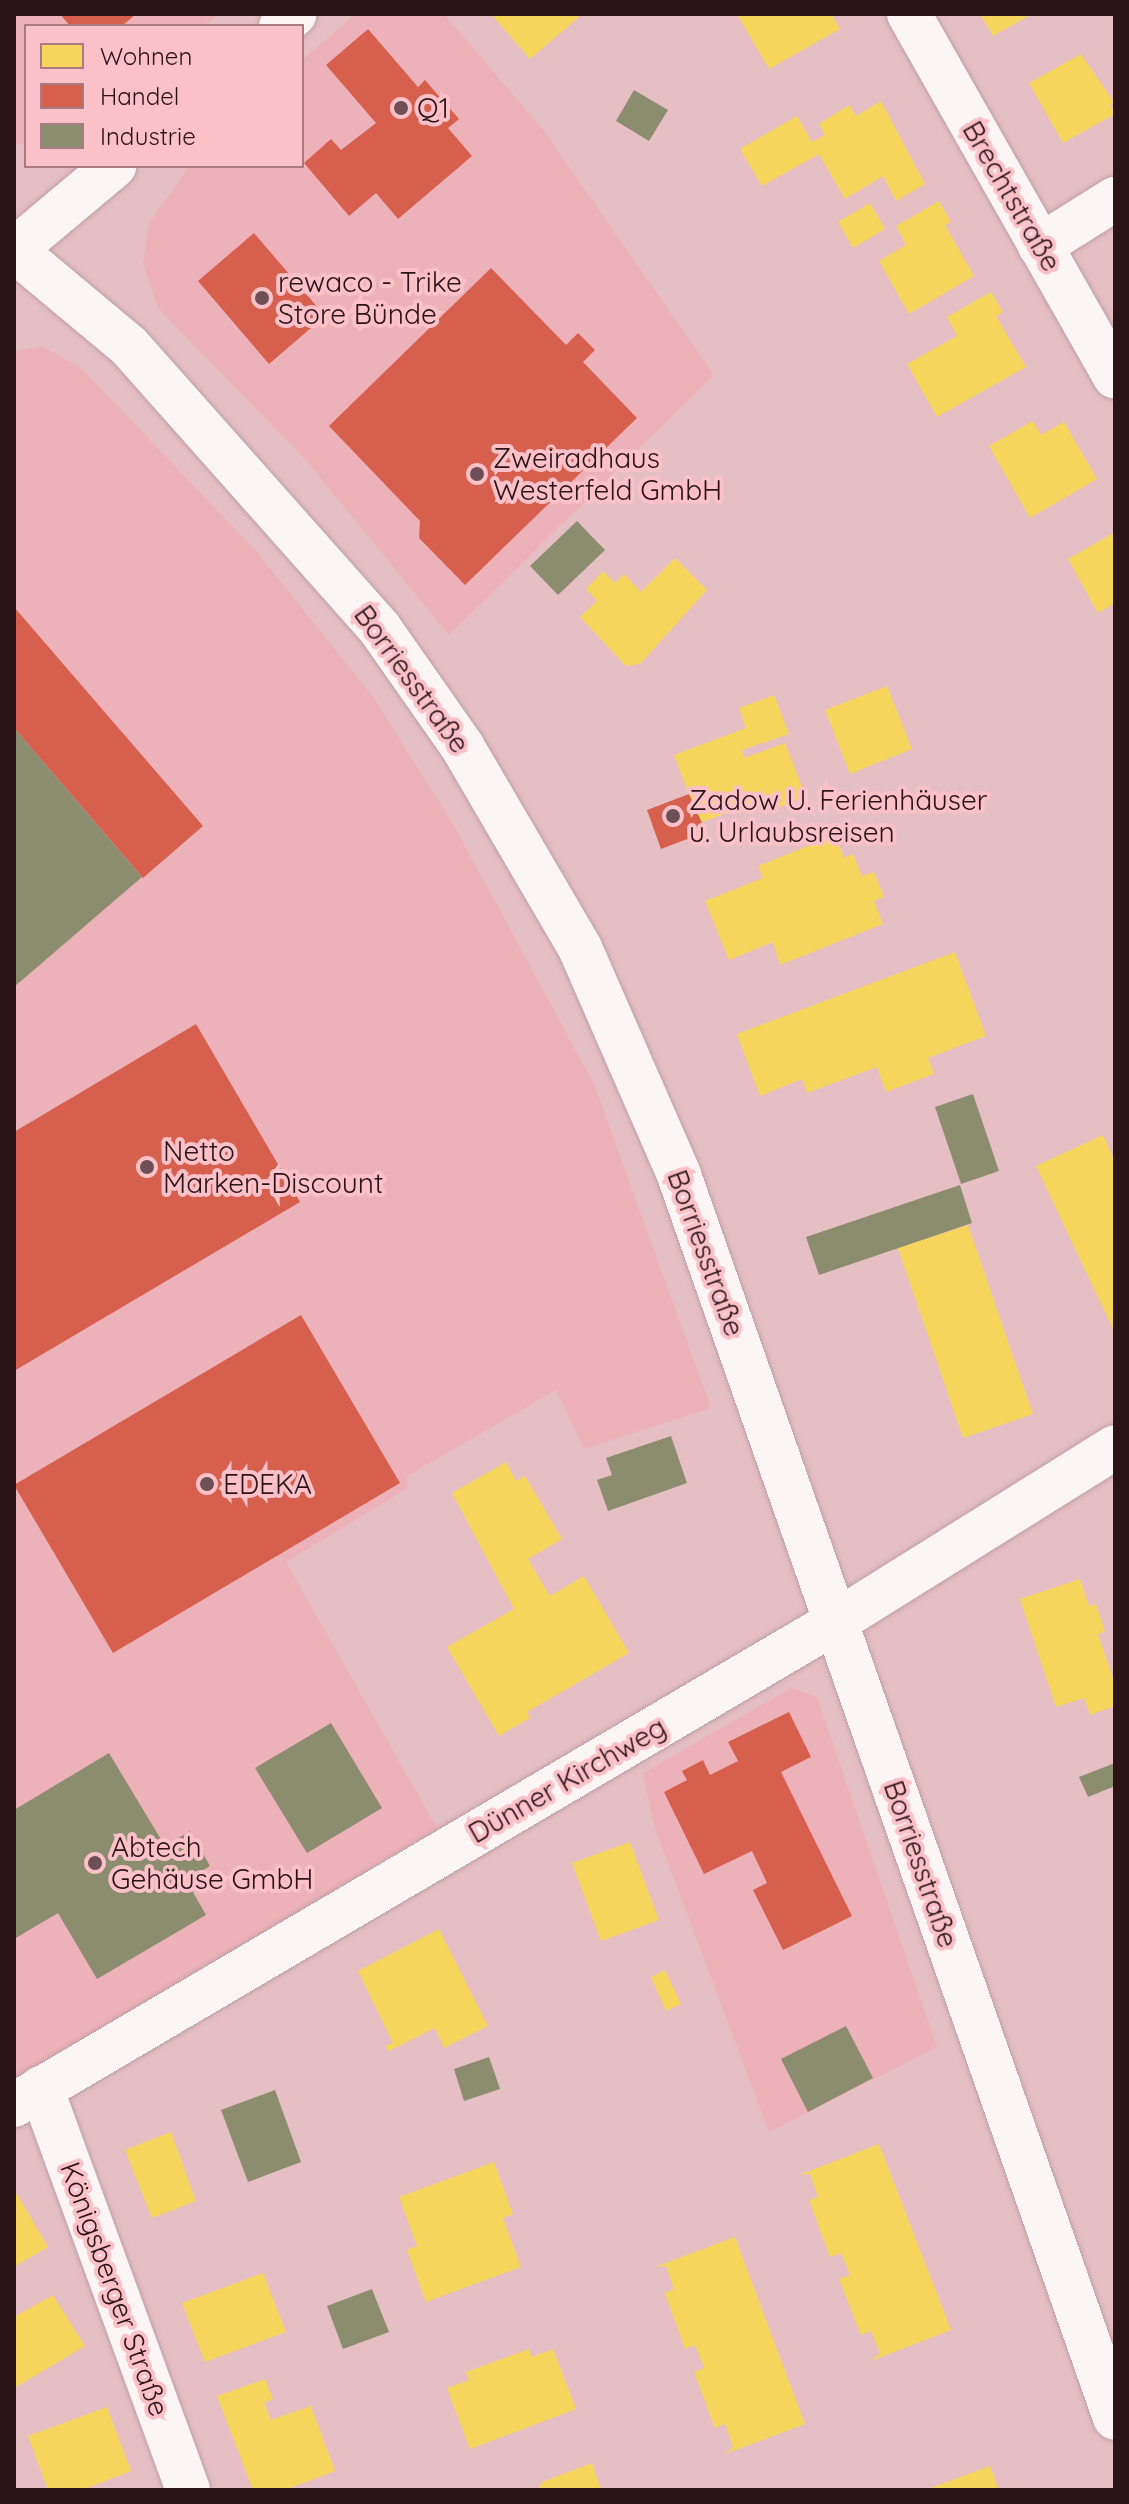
<!DOCTYPE html>
<meta charset="utf-8">
<style>
body{margin:0}
#map{position:relative;width:1129px;height:2504px;overflow:hidden;background:#e6bfc5;font-family:Quicksand,sans-serif}
div>[style]{position:absolute}
.built>*{inset:0;background:#edb1b9}
.homes>*{inset:0;background:#f6d55c}
.shops>*{inset:0;background:#d6604d}
.industry>*{inset:0;background:#8c8c6e}
.roads{filter:drop-shadow(0 0 2px #bd9fa4) drop-shadow(0 0 2px #bd9fa4)}
.minor>*{height:44px;margin:-22px;padding:0 22px;transform-origin:22px;border-radius:22px;background:#fbf5f6}
.tertiary>*{height:44px;margin:-22px;padding:0 22px;transform-origin:22px;border-radius:22px;background:#fbf5f6}
.secondary>*{height:44px;margin:-22px;padding:0 22px;transform-origin:22px;border-radius:22px;background:#fbf5f6}
.dots>*{width:22px;height:22px;translate:-50% -50%;box-sizing:border-box;border:4px solid #fac1c9;border-radius:50%}
span{translate:-50% -50%;white-space:nowrap;text-align:center;line-height:1.15;-webkit-text-stroke:8px #fac1c9;paint-order:stroke}
.poi-label{font-size:28px;color:#2c1318}
.left{translate:0 -50%;text-align:left}
.street-label{font-size:28px;color:#2c1318}
.frame{position:absolute;inset:0;border:16px solid #2c1318;pointer-events:none}
.legend{position:absolute;left:24px;top:24px;width:280px;height:144px;box-sizing:border-box;background:#fac1c9;border:2px solid #a87b82;margin:0;padding:10px 14px;list-style:none;font-size:24px;color:#2c1318}
.legend li{display:flex;align-items:center;gap:16px;height:40px}
.legend b{width:40px;border:2px solid #a87b82}
</style>
<div id="map">
<div class="built">
<i style="clip-path:polygon(14px 14px,219px 14px,203px 26px,26px 26px,26px 143px,14px 145px)"></i>
<i style="clip-path:polygon(356px 14px,444px 14px,544px 131px,714px 375px,449px 635px,305px 459px,158px 308px,143px 263px,149px 223px,190px 166px,302px 166px,302px 60px)"></i>
<i style="clip-path:polygon(43px 347px,81px 368px,256px 551px,374px 698px,457px 831px,594px 1084px,711px 1408px,584px 1449px,556px 1390px,407px 1476px,408px 1488px,286px 1562px,437px 1828px,14px 2083px,14px 351px)"></i>
<i style="clip-path:polygon(791px 1688px,817px 1697px,937px 2047px,769px 2132px,655px 1829px,643px 1773px)"></i>
</div>
<div class="homes">
<i style="clip-path:polygon(491px 14px,577px 14px,579px 17px,530px 59px)"></i>
<i style="clip-path:polygon(831px 14px,840px 29px,769px 69px,738px 16px)"></i>
<i style="clip-path:polygon(980px 14px,1032px 14px,993px 36px)"></i>
<i style="clip-path:polygon(1081px 54px,1114px 102px,1110px 105px,1115px 114px,1063px 143px,1029px 83px)"></i>
<i style="clip-path:polygon(881px 101px,925px 184px,896px 201px,883px 176px,845px 199px,819px 154px,762px 186px,740px 149px,797px 116px,812px 142px,825px 135px,819px 124px,849px 105px,856px 116px)"></i>
<i style="clip-path:polygon(939px 201px,951px 222px,945px 225px,974px 276px,909px 314px,879px 261px,906px 245px,896px 226px)"></i>
<i style="clip-path:polygon(870px 203px,885px 229px,853px 248px,838px 222px)"></i>
<i style="clip-path:polygon(991px 292px,1003px 312px,996px 316px,1026px 367px,937px 417px,907px 364px,957px 336px,947px 317px)"></i>
<i style="clip-path:polygon(1033px 421px,1041px 435px,1064px 422px,1097px 479px,1030px 518px,989px 446px)"></i>
<i style="clip-path:polygon(1115px 532px,1115px 603px,1098px 613px,1068px 559px)"></i>
<i style="clip-path:polygon(675px 558px,707px 590px,640px 664px,626px 666px,580px 617px,597px 601px,586px 589px,603px 571px,615px 583px,624px 574px,641px 592px)"></i>
<i style="clip-path:polygon(887px 686px,912px 749px,850px 774px,825px 710px)"></i>
<i style="clip-path:polygon(774px 695px,789px 734px,742px 750px,744px 758px,785px 743px,806px 797px,764px 813px,759px 800px,700px 823px,674px 755px,746px 728px,739px 708px)"></i>
<i style="clip-path:polygon(835px 835px,844px 858px,853px 854px,862px 876px,874px 872px,884px 897px,874px 901px,883px 924px,780px 965px,773px 942px,729px 960px,705px 901px,763px 878px,758px 866px)"></i>
<i style="clip-path:polygon(955px 952px,986px 1036px,928px 1058px,934px 1074px,886px 1092px,877px 1067px,807px 1093px,802px 1079px,760px 1096px,737px 1034px)"></i>
<i style="clip-path:polygon(1103px 1135px,1115px 1161px,1115px 1333px,1036px 1166px)"></i>
<i style="clip-path:polygon(968px 1225px,1033px 1414px,963px 1438px,898px 1248px)"></i>
<i style="clip-path:polygon(506px 1462px,516px 1481px,525px 1476px,562px 1539px,528px 1559px,550px 1596px,584px 1576px,629px 1653px,527px 1712px,530px 1718px,499px 1736px,447px 1647px,514px 1609px,452px 1493px)"></i>
<i style="clip-path:polygon(1080px 1579px,1089px 1606px,1096px 1604px,1105px 1632px,1098px 1634px,1115px 1684px,1115px 1706px,1090px 1715px,1084px 1698px,1056px 1707px,1020px 1599px)"></i>
<i style="clip-path:polygon(630px 1842px,659px 1920px,601px 1941px,572px 1863px)"></i>
<i style="clip-path:polygon(439px 1929px,488px 2026px,444px 2048px,435px 2028px,389px 2051px,385px 2046px,393px 2043px,358px 1971px)"></i>
<i style="clip-path:polygon(665px 1970px,681px 2004px,666px 2011px,651px 1977px)"></i>
<i style="clip-path:polygon(171px 2132px,196px 2201px,152px 2218px,125px 2150px)"></i>
<i style="clip-path:polygon(879px 2144px,951px 2330px,871px 2361px,880px 2353px,871px 2331px,861px 2335px,839px 2279px,850px 2275px,841px 2253px,830px 2257px,809px 2200px,818px 2197px,810px 2174px,799px 2175px)"></i>
<i style="clip-path:polygon(494px 2162px,513px 2214px,503px 2218px,521px 2267px,426px 2302px,407px 2250px,417px 2246px,399px 2197px)"></i>
<i style="clip-path:polygon(17px 2194px,48px 2247px,14px 2267px,14px 2196px)"></i>
<i style="clip-path:polygon(735px 2237px,805px 2424px,725px 2454px,733px 2447px,725px 2424px,715px 2428px,694px 2372px,704px 2368px,695px 2345px,685px 2349px,665px 2293px,674px 2289px,666px 2266px,655px 2267px)"></i>
<i style="clip-path:polygon(263px 2273px,286px 2332px,205px 2362px,182px 2303px)"></i>
<i style="clip-path:polygon(53px 2295px,85px 2346px,16px 2387px,14px 2317px)"></i>
<i style="clip-path:polygon(529px 2349px,532px 2357px,553px 2349px,576px 2409px,470px 2449px,447px 2388px,469px 2380px,466px 2372px)"></i>
<i style="clip-path:polygon(265px 2379px,273px 2399px,264px 2403px,271px 2420px,311px 2406px,335px 2471px,285px 2490px,253px 2490px,217px 2396px)"></i>
<i style="clip-path:polygon(107px 2407px,131px 2471px,82px 2490px,48px 2490px,28px 2436px)"></i>
<i style="clip-path:polygon(592px 2463px,601px 2490px,538px 2490px,542px 2482px)"></i>
<i style="clip-path:polygon(990px 2466px,999px 2490px,925px 2490px)"></i>
</div>
<div class="shops">
<i style="clip-path:polygon(60px 14px,136px 14px,122px 26px,70px 26px)"></i>
<i style="clip-path:polygon(368px 29px,418px 87px,425px 80px,459px 119px,448px 128px,472px 156px,398px 219px,376px 193px,349px 216px,304px 163px,331px 139px,341px 150px,376px 123px,326px 65px)"></i>
<i style="clip-path:polygon(254px 233px,325px 316px,269px 364px,198px 281px)"></i>
<i style="clip-path:polygon(491px 268px,566px 345px,578px 333px,595px 350px,583px 362px,637px 418px,465px 585px,419px 538px,420px 521px,329px 426px)"></i>
<i style="clip-path:polygon(14px 607px,203px 826px,143px 878px,14px 728px)"></i>
<i style="clip-path:polygon(689px 794px,706px 832px,661px 849px,647px 810px)"></i>
<i style="clip-path:polygon(196px 1024px,300px 1202px,14px 1371px,14px 1132px)"></i>
<i style="clip-path:polygon(301px 1315px,400px 1483px,113px 1653px,14px 1485px)"></i>
<i style="clip-path:polygon(789px 1712px,811px 1757px,781px 1772px,852px 1916px,783px 1950px,753px 1890px,767px 1883px,752px 1851px,704px 1874px,664px 1792px,687px 1780px,682px 1771px,703px 1760px,710px 1775px,738px 1761px,728px 1742px)"></i>
</div>
<div class="industry">
<i style="clip-path:polygon(634px 90px,668px 110px,649px 141px,616px 121px)"></i>
<i style="clip-path:polygon(577px 521px,605px 550px,558px 595px,530px 566px)"></i>
<i style="clip-path:polygon(14px 728px,142px 877px,14px 987px)"></i>
<i style="clip-path:polygon(973px 1094px,999px 1171px,961px 1184px,935px 1107px)"></i>
<i style="clip-path:polygon(960px 1185px,972px 1223px,819px 1275px,806px 1237px)"></i>
<i style="clip-path:polygon(671px 1436px,687px 1483px,608px 1511px,597px 1480px,612px 1475px,606px 1458px)"></i>
<i style="clip-path:polygon(331px 1723px,382px 1808px,307px 1853px,255px 1768px)"></i>
<i style="clip-path:polygon(109px 1753px,165px 1846px,190px 1831px,210px 1866px,186px 1880px,206px 1915px,97px 1979px,58px 1913px,14px 1939px,14px 1810px)"></i>
<i style="clip-path:polygon(1115px 1763px,1115px 1786px,1088px 1797px,1079px 1777px)"></i>
<i style="clip-path:polygon(846px 2026px,873px 2078px,808px 2112px,781px 2059px)"></i>
<i style="clip-path:polygon(489px 2057px,500px 2089px,464px 2101px,454px 2069px)"></i>
<i style="clip-path:polygon(275px 2090px,301px 2162px,248px 2182px,221px 2110px)"></i>
<i style="clip-path:polygon(372px 2289px,389px 2332px,343px 2349px,327px 2306px)"></i>
</div>
<div class="roads">
<div class="minor">
<i style="left:909px;top:14px;width:417px;rotate:60.4deg"></i>
<i style="left:1040px;top:246px;width:89px;rotate:-32.1deg"></i>
<i style="left:41px;top:2088px;width:428px;rotate:69.9deg"></i>
<i style="left:14px;top:2105px;width:955px;rotate:-30.46deg"></i>
<i style="left:837px;top:1621px;width:328px;rotate:-32deg"></i>
</div>
<div class="tertiary">
<i style="left:281px;top:26px;width:18px;rotate:-41deg"></i>
<i style="left:14px;top:250px;width:131px;rotate:-40deg"></i>
</div>
<div class="secondary">
<i style="left:14px;top:250px;width:150px;rotate:39.9deg"></i>
<i style="left:129px;top:346px;width:378px;rotate:48.4deg"></i>
<i style="left:380px;top:629px;width:143px;rotate:55deg"></i>
<i style="left:462px;top:746px;width:234px;rotate:59.7deg"></i>
<i style="left:580px;top:948px;width:248px;rotate:66.4deg"></i>
<i style="left:679px;top:1175px;width:1317px;rotate:70.67deg"></i>
</div>
</div>
<div class="dots">
<i style="left:401px;top:108px;background:#6d4f55"></i>
<i style="left:262px;top:298px;background:#6d4f55"></i>
<i style="left:477px;top:474px;background:#6d4f55"></i>
<i style="left:673px;top:816px;background:#6d4f55"></i>
<i style="left:147px;top:1167px;background:#6d4f55"></i>
<i style="left:207px;top:1484px;background:#6d4f55"></i>
<i style="left:95px;top:1863px;background:#6d4f55"></i>
</div>
<div class="poi-label">
<span class="left" style="left:417px;top:108px">Q1</span>
<span class="left" style="left:278px;top:298px">rewaco - Trike<br>Store Bünde</span>
<span class="left" style="left:493px;top:474px">Zweiradhaus<br>Westerfeld GmbH</span>
<span class="left" style="left:689px;top:816px">Zadow U. Ferienhäuser<br>u. Urlaubsreisen</span>
<span class="left" style="left:163px;top:1167px">Netto<br>Marken-Discount</span>
<span class="left" style="left:223px;top:1484px">EDEKA</span>
<span class="left" style="left:111px;top:1863px">Abtech<br>Gehäuse GmbH</span>
</div>
<div class="street-label">
<span style="left:1012px;top:196px;rotate:60deg">Brechtstraße</span>
<span style="left:412px;top:679px;rotate:54deg">Borriesstraße</span>
<span style="left:706px;top:1253px;rotate:70deg">Borriesstraße</span>
<span style="left:567px;top:1780px;rotate:-30deg">Dünner Kirchweg</span>
<span style="left:921px;top:1864px;rotate:71deg">Borriesstraße</span>
<span style="left:115px;top:2289px;rotate:70deg">Königsberger Straße</span>
</div>
<div class="frame"></div>
<ul class="legend">
<li><b style="height:22px;background:#f6d55c"></b>Wohnen</li>
<li><b style="height:22px;background:#d6604d"></b>Handel</li>
<li><b style="height:22px;background:#8c8c6e"></b>Industrie</li>
</ul>
</div>
